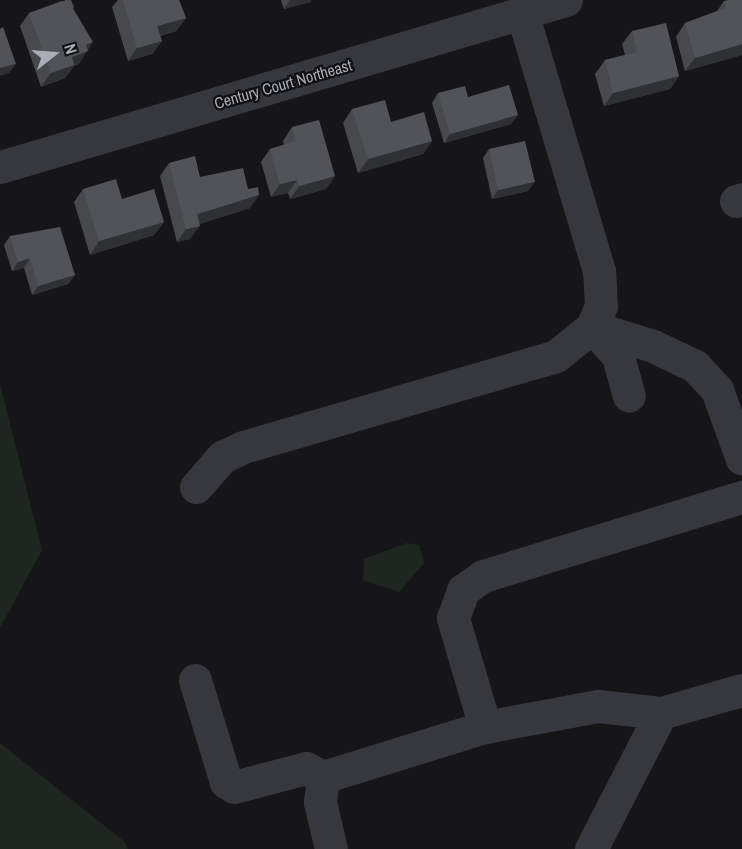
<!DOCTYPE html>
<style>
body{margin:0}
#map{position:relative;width:742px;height:849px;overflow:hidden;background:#161618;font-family:"Archivo Narrow",sans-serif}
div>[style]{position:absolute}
.green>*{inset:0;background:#1e261f}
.minor>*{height:33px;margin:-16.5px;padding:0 16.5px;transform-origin:16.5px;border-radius:16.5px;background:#37383d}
.wall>*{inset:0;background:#47494d}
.shaded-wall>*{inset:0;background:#2f3033}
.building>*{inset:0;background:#525359}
span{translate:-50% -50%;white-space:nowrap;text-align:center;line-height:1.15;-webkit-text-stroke:4.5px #111113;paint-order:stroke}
.street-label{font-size:16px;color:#a8adb8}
.north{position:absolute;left:24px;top:24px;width:60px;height:60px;-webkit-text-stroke:4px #111113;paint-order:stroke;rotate:73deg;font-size:16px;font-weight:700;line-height:24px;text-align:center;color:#a8adb8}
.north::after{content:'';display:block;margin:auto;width:21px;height:27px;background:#a8adb8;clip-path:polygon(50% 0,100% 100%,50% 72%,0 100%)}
</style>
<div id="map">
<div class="green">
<i style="clip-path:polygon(0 384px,42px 550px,0 628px)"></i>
<i style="clip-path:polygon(407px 543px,419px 545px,424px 563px,399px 592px,363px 580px,364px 559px)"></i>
<i style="clip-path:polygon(0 743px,125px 842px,128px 849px,0 849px)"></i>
</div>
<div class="minor">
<i style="left:0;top:167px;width:590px;rotate:-16.44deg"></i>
<i style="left:736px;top:201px;width:6px;rotate:-18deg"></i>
<i style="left:592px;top:327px;width:64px;rotate:17.3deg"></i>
<i style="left:653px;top:346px;width:47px;rotate:25.5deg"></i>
<i style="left:695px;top:366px;width:33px;rotate:47deg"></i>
<i style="left:717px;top:390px;width:73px;rotate:70.1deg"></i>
<i style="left:592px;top:327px;width:39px;rotate:48deg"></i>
<i style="left:618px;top:356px;width:41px;rotate:74.6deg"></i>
<i style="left:196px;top:487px;width:40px;rotate:-49deg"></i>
<i style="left:222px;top:457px;width:23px;rotate:-25deg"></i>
<i style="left:243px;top:447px;width:326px;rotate:-16.2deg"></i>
<i style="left:556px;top:356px;width:46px;rotate:-38.9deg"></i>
<i style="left:592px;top:327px;width:23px;rotate:-67deg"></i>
<i style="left:601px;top:306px;width:35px;rotate:-93deg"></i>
<i style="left:599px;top:271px;width:269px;rotate:-106.6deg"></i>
<i style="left:195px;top:680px;width:107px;rotate:73.1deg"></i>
<i style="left:226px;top:782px;width:9px;rotate:32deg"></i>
<i style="left:234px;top:787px;width:74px;rotate:-14.8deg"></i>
<i style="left:306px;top:768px;width:19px;rotate:28deg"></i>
<i style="left:485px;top:727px;width:114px;rotate:-106.4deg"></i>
<i style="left:453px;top:618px;width:30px;rotate:-70deg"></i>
<i style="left:463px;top:590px;width:24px;rotate:-35deg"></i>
<i style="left:483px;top:576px;width:271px;rotate:-17deg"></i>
<i style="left:323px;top:777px;width:170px;rotate:-17.2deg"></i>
<i style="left:485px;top:727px;width:115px;rotate:-10.5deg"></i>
<i style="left:598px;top:706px;width:63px;rotate:6.3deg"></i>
<i style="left:661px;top:713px;width:84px;rotate:-15.9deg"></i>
<i style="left:323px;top:777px;width:25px;rotate:97deg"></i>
<i style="left:320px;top:802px;width:48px;rotate:76.8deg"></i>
<i style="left:591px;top:849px;width:153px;rotate:-62.8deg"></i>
</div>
<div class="wall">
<i style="clip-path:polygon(118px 0,179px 0,186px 18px,176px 31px,160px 36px,162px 41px,152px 54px,128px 61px,112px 7px)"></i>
<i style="clip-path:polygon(281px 0,311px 0,310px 2px,284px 9px)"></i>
<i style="clip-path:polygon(742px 0,742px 55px,685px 71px,676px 37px,685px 23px,717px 11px,724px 1px)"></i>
<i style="clip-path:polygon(60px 1px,74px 7px,73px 9px,87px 50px,79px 64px,74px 66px,65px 78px,41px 87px,20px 26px,29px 13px,59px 2px)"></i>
<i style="clip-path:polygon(632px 31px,679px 76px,670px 89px,604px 106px,595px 74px,605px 60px,625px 55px,622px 44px)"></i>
<i style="clip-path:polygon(438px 93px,468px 97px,511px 124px,444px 143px,432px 103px)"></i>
<i style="clip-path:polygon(352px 109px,391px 122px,432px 141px,423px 154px,358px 173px,343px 123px)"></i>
<i style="clip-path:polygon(292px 127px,335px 176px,326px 189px,290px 199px,288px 193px,271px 197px,261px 162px,270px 149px,284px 145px,283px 141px)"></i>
<i style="clip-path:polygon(489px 149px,528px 191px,492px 199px,483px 158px)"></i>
<i style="clip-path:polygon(169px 163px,200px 177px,250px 208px,199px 224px,190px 239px,177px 242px,160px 176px)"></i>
<i style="clip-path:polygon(83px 189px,122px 199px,164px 222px,154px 235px,90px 255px,74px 202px)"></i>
<i style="clip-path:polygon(10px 236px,75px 275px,68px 284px,32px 295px,24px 268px,12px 271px,4px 245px)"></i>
</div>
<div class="shaded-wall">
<i style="clip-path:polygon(290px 0,311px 0,310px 2px,284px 9px)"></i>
<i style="clip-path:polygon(186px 18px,176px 31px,148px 39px,157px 26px)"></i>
<i style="clip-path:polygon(162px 41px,152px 54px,128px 61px,137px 48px)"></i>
<i style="clip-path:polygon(93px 42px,79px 64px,74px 66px,65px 78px,41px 87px,51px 73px,86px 45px)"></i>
<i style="clip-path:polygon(742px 44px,742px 55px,685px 71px,695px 58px)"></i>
<i style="clip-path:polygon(16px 64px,9px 73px,0 76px,0 68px)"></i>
<i style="clip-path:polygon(679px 76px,670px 89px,604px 106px,613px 93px)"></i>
<i style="clip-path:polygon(518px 115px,511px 124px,444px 143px,450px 134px)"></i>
<i style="clip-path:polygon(432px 141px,423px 154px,358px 173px,368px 159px)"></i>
<i style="clip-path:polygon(335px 176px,326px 189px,290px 199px,299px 186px)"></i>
<i style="clip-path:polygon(297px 180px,288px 193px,271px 197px,280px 184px)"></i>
<i style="clip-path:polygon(535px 182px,528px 191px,492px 199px,498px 190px)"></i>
<i style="clip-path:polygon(259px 195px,250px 208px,187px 228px,197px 214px)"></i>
<i style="clip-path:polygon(164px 222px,154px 235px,90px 255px,99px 241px)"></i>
<i style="clip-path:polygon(200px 226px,190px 239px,177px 242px,186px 229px)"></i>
<i style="clip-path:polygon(30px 258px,24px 268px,12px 271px,18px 262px)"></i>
<i style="clip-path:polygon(75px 275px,68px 284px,32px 295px,38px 286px)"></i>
</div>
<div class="building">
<i style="clip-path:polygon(66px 0,68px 0,93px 42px,86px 45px,88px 51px,72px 57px,74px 65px,51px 73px,29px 13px)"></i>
<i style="clip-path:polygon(68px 0,71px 0,74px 7px,72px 8px)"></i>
<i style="clip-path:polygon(123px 0,179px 0,186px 18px,157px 26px,162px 41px,137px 48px)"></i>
<i style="clip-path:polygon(728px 0,742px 0,742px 44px,695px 58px,685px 23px,726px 8px,724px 1px)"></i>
<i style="clip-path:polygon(666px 23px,679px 76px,613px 93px,605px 60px,637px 52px,632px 31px)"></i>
<i style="clip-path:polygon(3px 27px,16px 64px,0 68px,0 29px)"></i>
<i style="clip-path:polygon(509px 85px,518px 115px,450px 134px,438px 93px,465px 86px,468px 97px)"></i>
<i style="clip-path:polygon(385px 100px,391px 122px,424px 112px,432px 141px,368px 159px,352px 109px)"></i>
<i style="clip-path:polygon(319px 120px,335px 176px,299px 186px,297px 180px,280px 184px,270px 149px,296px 141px,292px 127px)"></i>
<i style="clip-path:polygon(525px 141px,535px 182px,498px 190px,489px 149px)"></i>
<i style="clip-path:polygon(195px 156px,200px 177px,243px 168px,248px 189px,258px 187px,259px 195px,197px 214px,200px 226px,186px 229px,169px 163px)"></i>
<i style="clip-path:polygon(116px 179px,122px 199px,154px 189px,164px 222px,99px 241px,83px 189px)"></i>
<i style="clip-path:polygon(60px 227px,75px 275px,38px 286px,30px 258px,18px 262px,10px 236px)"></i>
</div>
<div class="street-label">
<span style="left:283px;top:84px;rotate:-16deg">Century Court Northeast</span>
</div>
<div class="north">N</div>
</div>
